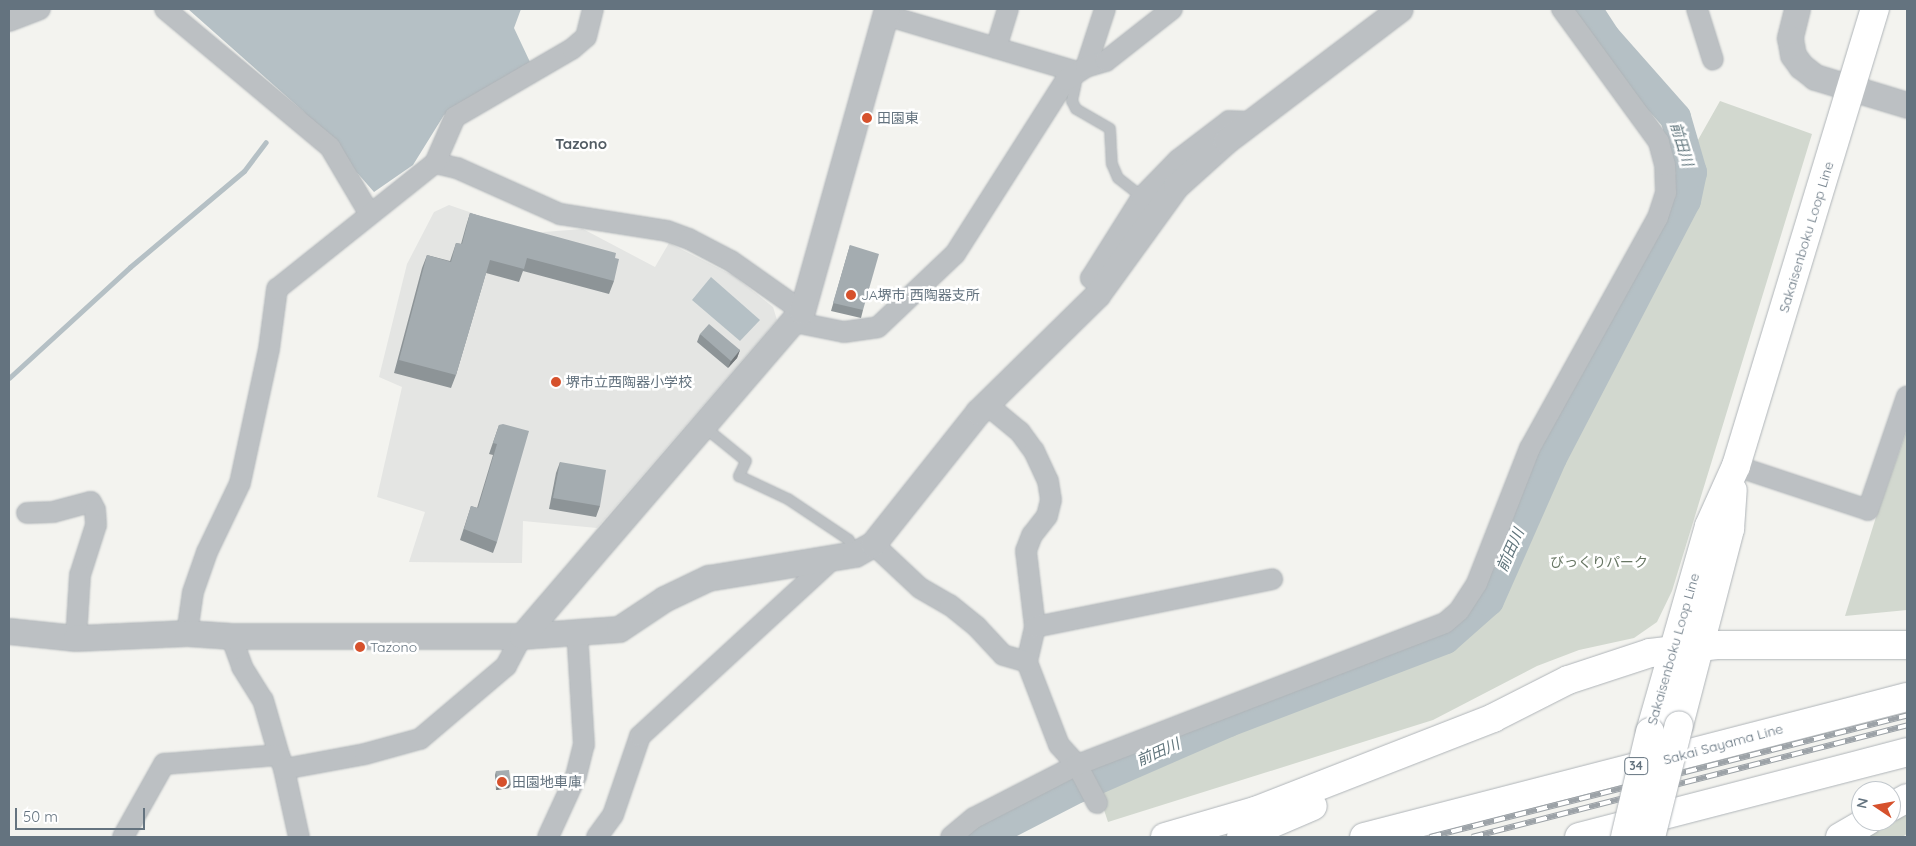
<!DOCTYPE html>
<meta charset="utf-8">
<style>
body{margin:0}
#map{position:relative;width:1916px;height:846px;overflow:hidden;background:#f3f3ef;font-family:Quicksand,"Noto Sans JP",sans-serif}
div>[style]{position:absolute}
.built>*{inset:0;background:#e4e5e3}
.green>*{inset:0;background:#d2d8cf}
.water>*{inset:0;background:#b5c0c5}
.stream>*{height:5px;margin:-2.5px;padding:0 2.5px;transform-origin:2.5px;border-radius:2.5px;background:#b5c0c5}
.river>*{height:31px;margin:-15.5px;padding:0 15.5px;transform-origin:15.5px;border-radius:15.5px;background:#b5c0c5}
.roads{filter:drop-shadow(0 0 1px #afb4b8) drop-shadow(0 0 1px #afb4b8)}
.service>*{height:10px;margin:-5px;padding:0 5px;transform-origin:5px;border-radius:5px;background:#bcc0c3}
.minor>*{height:20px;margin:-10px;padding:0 10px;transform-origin:10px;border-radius:10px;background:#bcc0c3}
.tertiary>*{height:25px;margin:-12.5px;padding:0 12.5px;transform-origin:12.5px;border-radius:12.5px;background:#bcc0c3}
.secondary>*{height:28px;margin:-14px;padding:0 14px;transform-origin:14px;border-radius:14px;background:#fff}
.primary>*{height:28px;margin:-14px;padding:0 14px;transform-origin:14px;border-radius:14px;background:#fff}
.rail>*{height:5.5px;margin-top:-2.75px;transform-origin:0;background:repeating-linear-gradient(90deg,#fff 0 11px,#9ca2a7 0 22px);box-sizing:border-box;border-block:1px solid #9ca2a7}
.bridges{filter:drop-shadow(0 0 1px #afb4b8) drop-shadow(0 0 1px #afb4b8)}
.secondary-bridge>*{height:28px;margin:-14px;padding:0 14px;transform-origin:14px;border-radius:14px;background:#fff}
.wall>*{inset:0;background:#8d9497}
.shaded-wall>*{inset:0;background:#73787b}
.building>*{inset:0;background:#a4acb0}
.dots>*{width:14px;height:14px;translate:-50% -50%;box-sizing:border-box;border:2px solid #fff;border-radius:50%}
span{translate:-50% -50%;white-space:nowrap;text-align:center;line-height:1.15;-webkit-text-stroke:5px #fff;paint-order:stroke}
.shield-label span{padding:1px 4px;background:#fff;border:1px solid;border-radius:4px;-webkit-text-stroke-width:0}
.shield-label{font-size:12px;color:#64737f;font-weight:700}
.poi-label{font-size:14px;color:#64737f}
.left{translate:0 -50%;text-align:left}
.street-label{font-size:14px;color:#64737f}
.park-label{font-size:14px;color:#677663}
.neighbourhood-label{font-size:15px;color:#525c64;font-weight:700}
.water-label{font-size:15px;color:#60757c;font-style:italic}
.frame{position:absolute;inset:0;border:10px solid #64737f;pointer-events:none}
.north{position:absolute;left:1851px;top:781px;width:50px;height:50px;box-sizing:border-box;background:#fff;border:1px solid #c1c7cc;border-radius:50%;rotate:282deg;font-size:14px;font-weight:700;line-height:20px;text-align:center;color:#64737f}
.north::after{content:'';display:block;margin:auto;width:18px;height:22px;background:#d6512c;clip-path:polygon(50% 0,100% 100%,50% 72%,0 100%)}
.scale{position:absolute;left:15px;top:808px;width:130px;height:22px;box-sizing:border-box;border:2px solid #64737f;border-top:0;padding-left:6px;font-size:15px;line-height:18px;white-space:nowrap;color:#64737f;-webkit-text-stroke:4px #fff;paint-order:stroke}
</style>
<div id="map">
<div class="built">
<i style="clip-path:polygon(449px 205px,530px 233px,583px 229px,655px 267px,669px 243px,734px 276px,773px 307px,777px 320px,597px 528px,523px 521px,522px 563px,409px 562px,425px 512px,377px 497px,402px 387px,379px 377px,407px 264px,434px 212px)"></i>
</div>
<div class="green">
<i style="clip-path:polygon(1720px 101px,1812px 134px,1672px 591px,1657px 622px,1634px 638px,1579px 650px,1537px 666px,1433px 720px,1108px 822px,1096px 786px,1458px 643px,1499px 597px,1554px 469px,1688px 211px,1696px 179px,1694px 147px)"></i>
<i style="clip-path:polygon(1907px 429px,1907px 610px,1845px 616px,1876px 517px)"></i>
<i style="clip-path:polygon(1907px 811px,1907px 834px,1902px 837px,1859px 837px)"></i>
</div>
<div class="water">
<i style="clip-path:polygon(188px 9px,521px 9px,514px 28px,530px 62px,444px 115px,413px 165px,374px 192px,303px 111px)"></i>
<i style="clip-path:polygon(711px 277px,760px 320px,740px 341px,692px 300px)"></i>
</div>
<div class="stream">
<i style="left:9px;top:378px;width:164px;rotate:-42.5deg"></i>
<i style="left:130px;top:267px;width:149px;rotate:-40.1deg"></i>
<i style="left:244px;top:171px;width:36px;rotate:-53deg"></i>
</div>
<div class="river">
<i style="left:980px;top:837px;width:109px;rotate:-27.3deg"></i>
<i style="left:1077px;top:787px;width:165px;rotate:-23.6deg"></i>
<i style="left:1228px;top:721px;width:232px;rotate:-20.9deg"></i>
<i style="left:1445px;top:638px;width:57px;rotate:-41.5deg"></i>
<i style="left:1488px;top:600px;width:156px;rotate:-66.2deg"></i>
<i style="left:1551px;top:457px;width:290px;rotate:-62.5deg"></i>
<i style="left:1685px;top:200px;width:29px;rotate:-78deg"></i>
<i style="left:1691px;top:172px;width:57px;rotate:-106.2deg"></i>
<i style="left:1675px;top:117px;width:106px;rotate:-131.5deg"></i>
<i style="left:1605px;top:38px;width:35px;rotate:-123deg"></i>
</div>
<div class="roads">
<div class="service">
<i style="left:1078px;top:73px;width:29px;rotate:102deg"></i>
<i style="left:1072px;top:101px;width:9px;rotate:63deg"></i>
<i style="left:1076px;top:109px;width:39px;rotate:30deg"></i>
<i style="left:1110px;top:129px;width:35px;rotate:87deg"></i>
<i style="left:1112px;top:164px;width:15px;rotate:67deg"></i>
<i style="left:1118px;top:178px;width:31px;rotate:38deg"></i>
<i style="left:703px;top:426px;width:55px;rotate:39.1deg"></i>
<i style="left:746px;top:461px;width:17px;rotate:115deg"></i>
<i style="left:739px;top:476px;width:54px;rotate:25.1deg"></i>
<i style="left:788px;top:499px;width:73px;rotate:33.9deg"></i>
<i style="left:849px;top:540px;width:15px;rotate:67deg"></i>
</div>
<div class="minor">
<i style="left:165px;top:9px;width:215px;rotate:39.9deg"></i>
<i style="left:330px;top:147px;width:77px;rotate:59.4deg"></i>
<i style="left:1697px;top:9px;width:53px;rotate:72.6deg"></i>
<i style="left:885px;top:15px;width:201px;rotate:16.5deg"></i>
<i style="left:9px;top:21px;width:33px;rotate:-21deg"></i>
<i style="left:996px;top:48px;width:41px;rotate:-72.9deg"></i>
<i style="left:1086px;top:67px;width:61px;rotate:-71.9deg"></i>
<i style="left:435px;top:163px;width:23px;rotate:13deg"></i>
<i style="left:457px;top:168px;width:113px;rotate:24.1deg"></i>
<i style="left:560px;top:214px;width:108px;rotate:9deg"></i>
<i style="left:667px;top:231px;width:23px;rotate:20deg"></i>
<i style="left:689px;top:239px;width:47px;rotate:27.6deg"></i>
<i style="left:731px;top:261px;width:87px;rotate:35.2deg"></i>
<i style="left:1104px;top:285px;width:15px;rotate:-152deg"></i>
<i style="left:1091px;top:278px;width:96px;rotate:-57.8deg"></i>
<i style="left:1142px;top:197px;width:52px;rotate:-45.8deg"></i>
<i style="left:1178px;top:160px;width:64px;rotate:-37.4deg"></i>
<i style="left:1229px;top:121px;width:21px;rotate:3deg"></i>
<i style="left:794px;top:322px;width:51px;rotate:11.3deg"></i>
<i style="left:844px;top:332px;width:34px;rotate:-8deg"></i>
<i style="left:878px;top:327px;width:106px;rotate:-43.5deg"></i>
<i style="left:955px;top:254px;width:206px;rotate:-57.5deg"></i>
<i style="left:1066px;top:80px;width:24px;rotate:-33deg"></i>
<i style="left:1086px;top:67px;width:21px;rotate:-17deg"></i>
<i style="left:1106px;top:61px;width:84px;rotate:-38.2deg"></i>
<i style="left:986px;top:404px;width:44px;rotate:39.5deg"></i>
<i style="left:1020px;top:432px;width:24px;rotate:54deg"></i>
<i style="left:1034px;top:451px;width:33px;rotate:65deg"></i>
<i style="left:1048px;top:481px;width:19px;rotate:81deg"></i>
<i style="left:1051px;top:500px;width:16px;rotate:104deg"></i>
<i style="left:1047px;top:516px;width:24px;rotate:128deg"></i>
<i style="left:1032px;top:535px;width:17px;rotate:111deg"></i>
<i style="left:1026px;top:551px;width:77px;rotate:83.2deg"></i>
<i style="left:1035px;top:627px;width:36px;rotate:103deg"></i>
<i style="left:1027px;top:662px;width:89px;rotate:68.9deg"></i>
<i style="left:1059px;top:745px;width:27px;rotate:48deg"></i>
<i style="left:1077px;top:765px;width:43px;rotate:62.2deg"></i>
<i style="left:1736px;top:466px;width:139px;rotate:18.4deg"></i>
<i style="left:1868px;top:510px;width:120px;rotate:-71.1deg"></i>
<i style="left:27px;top:513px;width:26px;rotate:-2deg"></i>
<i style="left:53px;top:512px;width:39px;rotate:-15deg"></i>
<i style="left:91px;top:502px;width:9px;rotate:63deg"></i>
<i style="left:95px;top:510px;width:15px;rotate:86deg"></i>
<i style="left:96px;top:525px;width:52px;rotate:107.7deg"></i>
<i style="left:80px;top:575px;width:63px;rotate:93.6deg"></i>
<i style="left:873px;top:544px;width:64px;rotate:43.1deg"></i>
<i style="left:920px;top:588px;width:34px;rotate:30deg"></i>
<i style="left:950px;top:605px;width:35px;rotate:39deg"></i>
<i style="left:977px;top:627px;width:38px;rotate:47deg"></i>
<i style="left:1003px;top:655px;width:25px;rotate:16deg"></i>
<i style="left:1035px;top:627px;width:242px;rotate:-11.4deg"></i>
<i style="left:187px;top:633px;width:41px;rotate:-81.7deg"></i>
<i style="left:193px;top:592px;width:42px;rotate:-70.7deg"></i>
<i style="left:207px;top:552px;width:76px;rotate:-64.4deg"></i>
<i style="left:240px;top:483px;width:137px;rotate:-77.8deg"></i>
<i style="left:269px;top:349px;width:61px;rotate:-82.4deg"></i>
<i style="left:277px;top:289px;width:202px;rotate:-38.6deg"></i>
<i style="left:435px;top:163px;width:50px;rotate:-66.5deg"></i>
<i style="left:455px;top:117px;width:135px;rotate:-30.2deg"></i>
<i style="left:572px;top:49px;width:18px;rotate:-41deg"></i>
<i style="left:586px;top:37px;width:29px;rotate:-76deg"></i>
<i style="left:231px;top:636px;width:33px;rotate:70deg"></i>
<i style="left:242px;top:667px;width:39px;rotate:58deg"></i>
<i style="left:263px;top:700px;width:57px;rotate:73.8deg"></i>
<i style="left:284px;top:769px;width:70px;rotate:77.6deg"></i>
<i style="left:123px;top:837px;width:84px;rotate:-60.7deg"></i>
<i style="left:164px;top:764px;width:115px;rotate:-4.5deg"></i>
<i style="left:279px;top:755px;width:15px;rotate:70deg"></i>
<i style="left:284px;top:769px;width:82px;rotate:-10.5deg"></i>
<i style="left:365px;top:754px;width:57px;rotate:-15.3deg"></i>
<i style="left:420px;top:739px;width:113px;rotate:-40.3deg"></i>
<i style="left:506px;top:666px;width:34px;rotate:-62deg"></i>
<i style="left:548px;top:837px;width:67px;rotate:-65.3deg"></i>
<i style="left:576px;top:776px;width:32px;rotate:-76deg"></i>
<i style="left:584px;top:745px;width:113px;rotate:-93.5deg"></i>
<i style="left:597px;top:837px;width:27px;rotate:-54deg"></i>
<i style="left:613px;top:815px;width:83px;rotate:-71.1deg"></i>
<i style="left:640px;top:736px;width:265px;rotate:-42.6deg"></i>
<i style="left:951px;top:837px;width:30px;rotate:-40deg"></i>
<i style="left:974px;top:818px;width:116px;rotate:-27.2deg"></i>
<i style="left:1077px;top:765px;width:394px;rotate:-21.1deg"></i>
<i style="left:1445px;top:623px;width:18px;rotate:-41deg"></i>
<i style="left:1459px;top:611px;width:33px;rotate:-57deg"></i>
<i style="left:1477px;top:583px;width:145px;rotate:-68.6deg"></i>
<i style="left:1530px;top:448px;width:264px;rotate:-61deg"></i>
<i style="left:1658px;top:217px;width:25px;rotate:-72deg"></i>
<i style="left:1666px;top:193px;width:28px;rotate:-92deg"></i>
<i style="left:1665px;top:165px;width:24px;rotate:-105deg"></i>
<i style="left:1659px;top:142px;width:165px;rotate:-126.1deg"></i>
</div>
<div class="tertiary">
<i style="left:1797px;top:9px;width:30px;rotate:104deg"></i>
<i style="left:1790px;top:38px;width:17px;rotate:80deg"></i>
<i style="left:1793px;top:55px;width:14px;rotate:54deg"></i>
<i style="left:1801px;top:66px;width:18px;rotate:38deg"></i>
<i style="left:1815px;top:77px;width:96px;rotate:16.9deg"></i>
<i style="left:9px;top:631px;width:67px;rotate:6deg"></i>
<i style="left:76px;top:638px;width:111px;rotate:-2.6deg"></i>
<i style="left:187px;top:633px;width:44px;rotate:3.9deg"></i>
<i style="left:231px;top:636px;width:291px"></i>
<i style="left:522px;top:636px;width:97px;rotate:-4.1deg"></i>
<i style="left:619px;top:629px;width:54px;rotate:-33.7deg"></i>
<i style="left:664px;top:599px;width:49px;rotate:-25.5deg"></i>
<i style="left:708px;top:578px;width:149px;rotate:-9.3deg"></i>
<i style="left:855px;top:554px;width:21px;rotate:-29deg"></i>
<i style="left:873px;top:544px;width:169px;rotate:-51.5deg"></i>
<i style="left:978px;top:412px;width:167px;rotate:-44.5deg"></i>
<i style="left:1097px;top:295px;width:135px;rotate:-54.1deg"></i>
<i style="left:1176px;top:186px;width:67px;rotate:-42deg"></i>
<i style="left:1226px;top:141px;width:218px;rotate:-37.2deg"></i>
<i style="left:522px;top:636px;width:429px;rotate:-49.3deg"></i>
<i style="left:802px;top:311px;width:314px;rotate:-74.3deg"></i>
</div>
<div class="secondary">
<i style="left:1679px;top:725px;width:203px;rotate:-75.4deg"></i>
<i style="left:1730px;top:529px;width:39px;rotate:-86deg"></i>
<i style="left:1650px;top:732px;width:214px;rotate:-74deg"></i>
<i style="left:1709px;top:526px;width:66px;rotate:-65.8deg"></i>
<i style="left:1736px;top:466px;width:478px;rotate:-73.1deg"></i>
</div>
<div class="primary">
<i style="left:1891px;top:807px;width:18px;rotate:-29deg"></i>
<i style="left:1165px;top:837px;width:94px;rotate:-16.1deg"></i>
<i style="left:1255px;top:811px;width:256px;rotate:-21.3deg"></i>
<i style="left:1493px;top:718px;width:84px;rotate:-26.9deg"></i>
<i style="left:1568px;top:680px;width:86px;rotate:-18.2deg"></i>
<i style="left:1650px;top:653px;width:67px;rotate:-6.8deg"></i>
<i style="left:1717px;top:645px;width:190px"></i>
<i style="left:1241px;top:837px;width:78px;rotate:-23.3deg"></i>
<i style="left:1364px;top:837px;width:561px;rotate:-14.46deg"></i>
<i style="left:1579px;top:837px;width:339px;rotate:-14.5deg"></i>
<i style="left:1840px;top:837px;width:32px;rotate:-30deg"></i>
</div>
</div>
<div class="rail">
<i style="left:1430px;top:837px;width:492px;rotate:-14.3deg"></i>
<i style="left:1472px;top:837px;width:449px;rotate:-14.4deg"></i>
</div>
<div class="bridges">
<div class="secondary-bridge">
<i style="left:1625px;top:837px;width:108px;rotate:-76.6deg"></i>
<i style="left:1651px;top:837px;width:115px;rotate:-76deg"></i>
</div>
</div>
<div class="wall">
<i style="clip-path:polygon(470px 213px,615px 258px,614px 281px,609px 294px,523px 271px,519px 282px,486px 273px,456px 375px,451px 388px,394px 373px,422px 268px,427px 255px,450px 261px,456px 243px,461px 244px,466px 226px)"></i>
<i style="clip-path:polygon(850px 245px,863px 310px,861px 318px,831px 311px)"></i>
<i style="clip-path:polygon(700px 334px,740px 350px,737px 358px,728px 368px,697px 342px)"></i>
<i style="clip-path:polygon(499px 425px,497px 542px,493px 553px,460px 540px,471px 506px,477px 508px,493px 455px,489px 454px)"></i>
<i style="clip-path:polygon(560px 462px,600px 506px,596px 517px,549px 509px,556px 473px)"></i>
<i style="clip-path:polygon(496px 771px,509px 788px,496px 790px,495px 775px)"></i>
</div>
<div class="shaded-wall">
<i style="clip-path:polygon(740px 350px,737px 358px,728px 368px,731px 361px)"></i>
<i style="clip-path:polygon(511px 784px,509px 788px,496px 790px,498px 786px)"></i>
</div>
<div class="building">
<i style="clip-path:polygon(470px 213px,616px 253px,615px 258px,619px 259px,614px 281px,527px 258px,524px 269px,490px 260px,456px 375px,399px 360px,427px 255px,451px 262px,456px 243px,462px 244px)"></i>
<i style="clip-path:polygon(850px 245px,879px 254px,863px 310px,833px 303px)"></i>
<i style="clip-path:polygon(709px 324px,740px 350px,731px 361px,700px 334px)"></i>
<i style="clip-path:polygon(503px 424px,529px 431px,497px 542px,464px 529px,471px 506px,478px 508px,497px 444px,493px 443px,499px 425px)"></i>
<i style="clip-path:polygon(560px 462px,606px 470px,600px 506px,553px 498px)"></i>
<i style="clip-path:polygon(509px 770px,511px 784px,498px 786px,496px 771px)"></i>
</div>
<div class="dots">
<i style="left:867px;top:118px;background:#d6512c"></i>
<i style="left:851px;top:295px;background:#d6512c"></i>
<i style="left:556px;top:382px;background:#d6512c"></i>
<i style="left:360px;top:647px;background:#d6512c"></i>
<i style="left:502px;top:782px;background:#d6512c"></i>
</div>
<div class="shield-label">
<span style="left:1636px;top:766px">34</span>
</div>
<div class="poi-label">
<span class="left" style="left:877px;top:118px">田園東</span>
<span class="left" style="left:861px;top:295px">JA堺市 西陶器支所</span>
<span class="left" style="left:566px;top:382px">堺市立西陶器小学校</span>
<span class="left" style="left:370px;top:647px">Tazono</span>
<span class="left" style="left:512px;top:782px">田園地車庫</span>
</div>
<div class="street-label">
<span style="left:1806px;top:237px;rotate:-73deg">Sakaisenboku Loop Line</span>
<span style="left:1673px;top:649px;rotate:-74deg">Sakaisenboku Loop Line</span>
<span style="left:1723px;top:744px;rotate:-15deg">Sakai Sayama Line</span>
</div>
<div class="park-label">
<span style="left:1599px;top:562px">びっくりパーク</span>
</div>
<div class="neighbourhood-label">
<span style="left:581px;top:144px">Tazono</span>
</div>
<div class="water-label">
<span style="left:1682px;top:144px;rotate:73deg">前田川</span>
<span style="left:1510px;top:550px;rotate:-66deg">前田川</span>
<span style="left:1158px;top:752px;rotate:-24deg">前田川</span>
</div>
<div class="frame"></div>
<div class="north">N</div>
<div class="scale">50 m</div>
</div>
